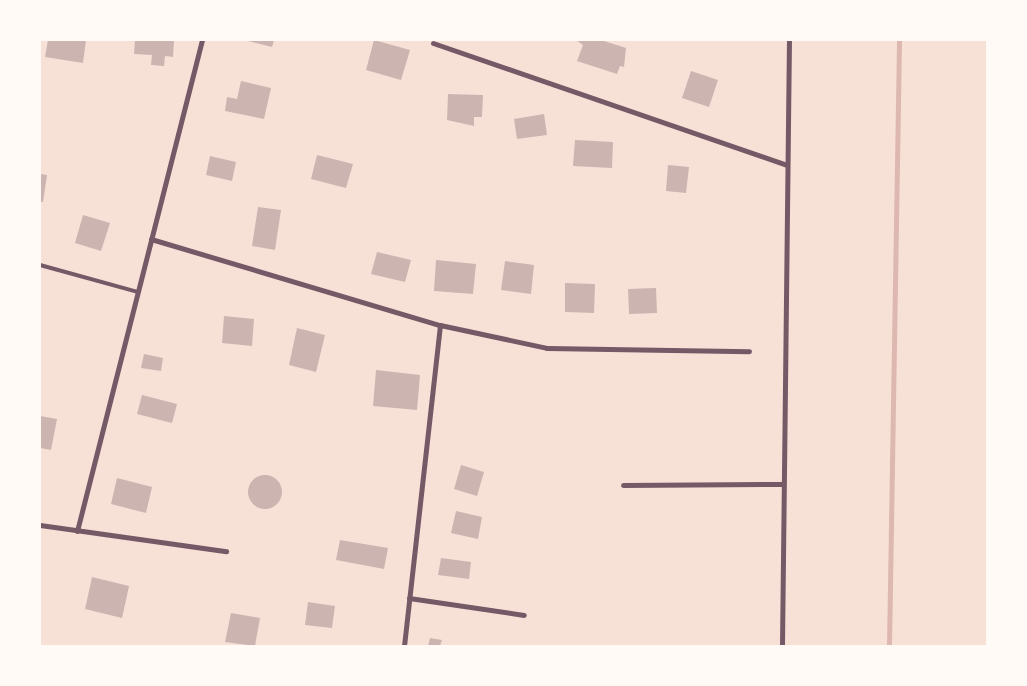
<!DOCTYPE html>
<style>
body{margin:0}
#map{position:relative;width:1027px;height:686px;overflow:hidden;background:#f7e1d7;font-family:"Roboto Serif",serif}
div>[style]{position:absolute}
.stream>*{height:5px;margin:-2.5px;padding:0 2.5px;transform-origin:2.5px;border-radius:2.5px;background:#dcb8b0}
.building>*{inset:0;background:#ccb4b1}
.round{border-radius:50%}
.service>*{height:4px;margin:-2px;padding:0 2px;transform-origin:2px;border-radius:2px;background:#755966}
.minor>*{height:5px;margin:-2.5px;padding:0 2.5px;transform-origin:2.5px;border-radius:2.5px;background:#755966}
span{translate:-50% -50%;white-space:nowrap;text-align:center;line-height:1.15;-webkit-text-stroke:4px #fffaf5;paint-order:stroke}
.frame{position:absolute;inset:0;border:41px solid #fffaf5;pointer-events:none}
</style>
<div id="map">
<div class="stream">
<i style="left:889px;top:646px;width:606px;rotate:-89.05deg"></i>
</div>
<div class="building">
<i style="clip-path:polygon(48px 40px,86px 40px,83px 63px,45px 57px)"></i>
<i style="clip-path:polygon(135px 40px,174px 40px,173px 57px,165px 56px,164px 66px,151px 65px,152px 55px,134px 54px)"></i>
<i style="clip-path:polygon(244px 40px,274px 40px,272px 47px)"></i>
<i style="clip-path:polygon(374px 40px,410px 50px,401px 80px,366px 70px)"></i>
<i style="clip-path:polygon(576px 40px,601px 40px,626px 48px,624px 67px,620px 66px,617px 74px,577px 61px,583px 45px)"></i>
<i style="clip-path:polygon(691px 71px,718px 80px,709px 107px,682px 98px)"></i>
<i style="clip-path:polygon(241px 81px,271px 88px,264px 119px,225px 111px,227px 97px,237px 99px)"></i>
<i style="clip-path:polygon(448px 94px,483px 95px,482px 117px,474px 117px,474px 126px,447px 120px)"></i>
<i style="clip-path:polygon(544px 114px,547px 135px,517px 139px,514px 119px)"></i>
<i style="clip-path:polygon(575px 140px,613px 142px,612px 168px,573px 166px)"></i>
<i style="clip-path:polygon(317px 155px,353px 164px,346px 188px,311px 179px)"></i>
<i style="clip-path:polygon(210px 156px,236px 162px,232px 181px,206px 175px)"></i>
<i style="clip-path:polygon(668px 165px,689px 167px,686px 193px,666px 191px)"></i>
<i style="clip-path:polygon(40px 174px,47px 175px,43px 202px,40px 202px)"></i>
<i style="clip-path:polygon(258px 207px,281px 210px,275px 250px,252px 246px)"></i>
<i style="clip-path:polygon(83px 215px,110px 223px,101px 251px,75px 243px)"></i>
<i style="clip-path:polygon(377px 252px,411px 260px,405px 282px,371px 274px)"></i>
<i style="clip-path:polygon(436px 260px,476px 264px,473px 294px,434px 291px)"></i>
<i style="clip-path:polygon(505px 261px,534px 265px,531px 294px,501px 290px)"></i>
<i style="clip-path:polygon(565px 283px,595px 284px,594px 313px,565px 312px)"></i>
<i style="clip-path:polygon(656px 288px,657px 313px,629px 314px,628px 289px)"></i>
<i style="clip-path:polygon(224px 316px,254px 319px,252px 346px,222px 343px)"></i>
<i style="clip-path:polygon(297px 328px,325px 335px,316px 372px,289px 365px)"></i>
<i style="clip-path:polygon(144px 354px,163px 358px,161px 371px,141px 368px)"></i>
<i style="clip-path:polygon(376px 370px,420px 375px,417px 410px,373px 406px)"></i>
<i style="clip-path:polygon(142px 395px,177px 404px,172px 423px,137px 414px)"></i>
<i style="clip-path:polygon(40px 416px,57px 419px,51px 450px,40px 448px)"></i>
<i style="clip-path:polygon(461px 465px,484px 472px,477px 496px,454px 489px)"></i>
<i class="round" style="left:248px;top:475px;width:34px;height:34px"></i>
<i style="clip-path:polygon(117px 478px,152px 487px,146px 513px,111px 504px)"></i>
<i style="clip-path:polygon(456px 511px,482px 517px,478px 539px,451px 533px)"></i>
<i style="clip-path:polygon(340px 540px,388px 548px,384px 569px,336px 560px)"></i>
<i style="clip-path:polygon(441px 558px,471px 562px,469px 579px,438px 575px)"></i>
<i style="clip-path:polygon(92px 577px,129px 586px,122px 618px,85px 609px)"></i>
<i style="clip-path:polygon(308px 602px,335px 606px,332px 628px,305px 625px)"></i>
<i style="clip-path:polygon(231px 613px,260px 618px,255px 646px,225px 642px)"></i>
<i style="clip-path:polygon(430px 638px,442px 640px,440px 646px,428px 646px)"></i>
</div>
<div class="service">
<i style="left:40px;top:265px;width:102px;rotate:15.4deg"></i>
</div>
<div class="minor">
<i style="left:433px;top:43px;width:374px;rotate:19deg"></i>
<i style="left:151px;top:239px;width:302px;rotate:16.6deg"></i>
<i style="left:440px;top:325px;width:109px;rotate:12.1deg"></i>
<i style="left:547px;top:348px;width:202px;rotate:0.9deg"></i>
<i style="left:623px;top:485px;width:160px;rotate:-0.4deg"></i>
<i style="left:40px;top:525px;width:188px;rotate:8deg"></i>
<i style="left:77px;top:531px;width:507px;rotate:-75.72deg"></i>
<i style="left:409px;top:598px;width:116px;rotate:8.4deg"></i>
<i style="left:404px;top:646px;width:323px;rotate:-83.6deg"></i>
<i style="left:782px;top:646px;width:606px;rotate:-89.34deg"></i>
</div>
<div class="frame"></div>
</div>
